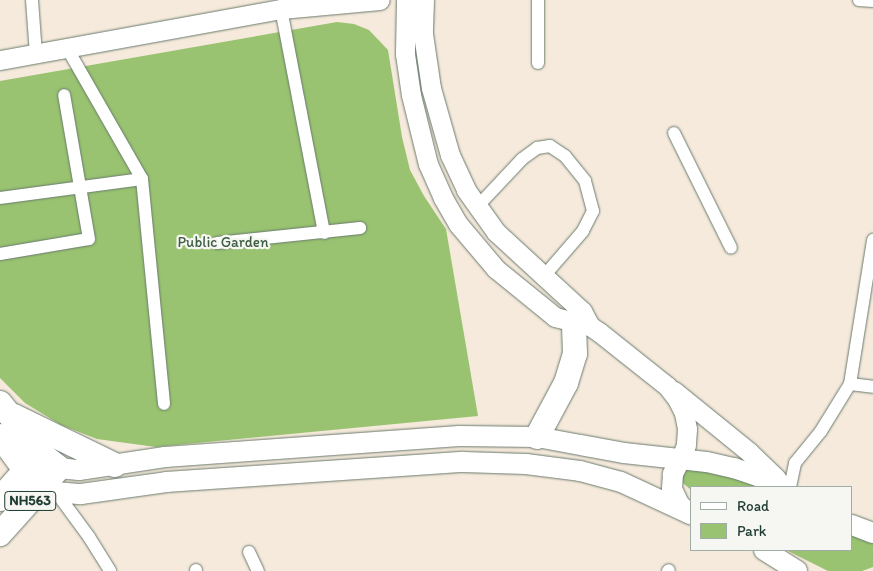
<!DOCTYPE html>
<style>
body{margin:0}
#map{position:relative;width:873px;height:571px;overflow:hidden;background:#f5eadb;font-family:Itim,sans-serif}
div>[style]{position:absolute}
.green>*{inset:0;background:#99c370}
.roads{filter:drop-shadow(0 0 1px #6a7a6e) drop-shadow(0 0 1px #6a7a6e)}
.street>*{height:12px;margin:-6px;padding:0 6px;transform-origin:6px;border-radius:6px;background:#fff}
.secondary>*{height:19px;margin:-9.5px;padding:0 9.5px;transform-origin:9.5px;border-radius:9.5px;background:#fff}
.primary>*{height:20px;margin:-10px;padding:0 10px;transform-origin:10px;border-radius:10px;background:#fff}
.highway>*{height:24px;margin:-12px;padding:0 12px;transform-origin:12px;border-radius:12px;background:#fff}
span{translate:-50% -50%;white-space:nowrap;text-align:center;line-height:1.15;-webkit-text-stroke:4.5px #f6f6f2;paint-order:stroke}
.shield-label span{padding:1px 4px;background:#f6f6f2;border:1px solid;border-radius:4px;-webkit-text-stroke-width:0}
.shield-label{font-size:14px;color:#1f3d34;font-weight:700}
.park-label{font-size:15px;color:#3e5e43}
.legend{position:absolute;left:690px;top:486px;width:162px;height:65px;box-sizing:border-box;background:#f6f6f2;border:1px solid #a0aca6;margin:0;padding:6px 9px;list-style:none;font-size:15px;color:#1f3d34}
.legend li{display:flex;align-items:center;gap:10px;height:25px}
.legend b{width:25px;border:1px solid #a0aca6}
</style>
<div id="map">
<div class="green">
<i style="clip-path:polygon(337px 22px,354px 24px,369px 30px,388px 50px,402px 137px,410px 170px,424px 196px,446px 229px,478px 416px,156px 447px,97px 439px,61px 425px,25px 403px,0 378px,0 81px)"></i>
<i style="clip-path:polygon(687px 465px,771px 487px,692px 487px,692px 491px,683px 483px,681px 468px)"></i>
<i style="clip-path:polygon(852px 531px,873px 537px,873px 567px,862px 571px,828px 571px,786px 550px,852px 550px)"></i>
</div>
<div class="roads">
<div class="street">
<i style="left:32px;top:0;width:54px;rotate:85.8deg"></i>
<i style="left:538px;top:0;width:63px;rotate:90deg"></i>
<i style="left:859px;top:0;width:14px;rotate:4deg"></i>
<i style="left:281px;top:9px;width:228px;rotate:79.1deg"></i>
<i style="left:67px;top:48px;width:151px;rotate:60.2deg"></i>
<i style="left:142px;top:179px;width:226px;rotate:84.4deg"></i>
<i style="left:674px;top:133px;width:128px;rotate:63.6deg"></i>
<i style="left:0;top:198px;width:143px;rotate:-7.6deg"></i>
<i style="left:477px;top:207px;width:66px;rotate:-46.8deg"></i>
<i style="left:522px;top:159px;width:19px;rotate:-36deg"></i>
<i style="left:537px;top:148px;width:13px;rotate:-9deg"></i>
<i style="left:550px;top:146px;width:18px;rotate:34deg"></i>
<i style="left:565px;top:156px;width:32px;rotate:51deg"></i>
<i style="left:585px;top:181px;width:31px;rotate:75deg"></i>
<i style="left:593px;top:211px;width:22px;rotate:117deg"></i>
<i style="left:583px;top:231px;width:60px;rotate:130.9deg"></i>
<i style="left:217px;top:243px;width:144px;rotate:-6deg"></i>
<i style="left:0;top:254px;width:90px;rotate:-9.6deg"></i>
<i style="left:89px;top:239px;width:146px;rotate:-99.8deg"></i>
<i style="left:850px;top:384px;width:146px;rotate:-80.9deg"></i>
<i style="left:790px;top:487px;width:25px;rotate:-78deg"></i>
<i style="left:795px;top:463px;width:41px;rotate:-50.9deg"></i>
<i style="left:821px;top:431px;width:55px;rotate:-58.3deg"></i>
<i style="left:850px;top:384px;width:23px;rotate:7deg"></i>
<i style="left:56px;top:492px;width:56px;rotate:53.7deg"></i>
<i style="left:89px;top:537px;width:40px;rotate:58deg"></i>
<i style="left:249px;top:552px;width:21px;rotate:65deg"></i>
<i style="left:196px;top:570px;width:1px;rotate:90deg"></i>
<i style="left:668px;top:571px;width:1px;rotate:-45deg"></i>
</div>
<div class="secondary">
<i style="left:406px;top:0;width:54px;rotate:91.1deg"></i>
<i style="left:405px;top:54px;width:41px;rotate:81.7deg"></i>
<i style="left:411px;top:95px;width:71px;rotate:76.2deg"></i>
<i style="left:428px;top:164px;width:37px;rotate:66deg"></i>
<i style="left:443px;top:198px;width:30px;rotate:60deg"></i>
<i style="left:458px;top:224px;width:59px;rotate:49.8deg"></i>
<i style="left:496px;top:269px;width:76px;rotate:39.1deg"></i>
<i style="left:555px;top:317px;width:36px;rotate:14deg"></i>
<i style="left:590px;top:326px;width:11px;rotate:34deg"></i>
<i style="left:599px;top:332px;width:87px;rotate:38.5deg"></i>
<i style="left:667px;top:386px;width:16px;rotate:52deg"></i>
<i style="left:677px;top:399px;width:16px;rotate:63deg"></i>
<i style="left:684px;top:413px;width:16px;rotate:79deg"></i>
<i style="left:687px;top:429px;width:16px;rotate:94deg"></i>
<i style="left:686px;top:445px;width:16px;rotate:112deg"></i>
<i style="left:424px;top:0;width:34px;rotate:92deg"></i>
<i style="left:423px;top:34px;width:55px;rotate:81.6deg"></i>
<i style="left:431px;top:88px;width:70px;rotate:74.2deg"></i>
<i style="left:450px;top:155px;width:38px;rotate:65deg"></i>
<i style="left:466px;top:190px;width:52px;rotate:54.5deg"></i>
<i style="left:496px;top:232px;width:117px;rotate:42.6deg"></i>
<i style="left:582px;top:311px;width:17px;rotate:62deg"></i>
<i style="left:0;top:60px;width:286px;rotate:-10.3deg"></i>
<i style="left:281px;top:9px;width:99px;rotate:-5.2deg"></i>
<i style="left:674px;top:391px;width:97px;rotate:39.1deg"></i>
<i style="left:749px;top:452px;width:37px;rotate:44deg"></i>
<i style="left:776px;top:478px;width:11px;rotate:56deg"></i>
</div>
<div class="primary">
<i style="left:680px;top:460px;width:16px;rotate:117deg"></i>
<i style="left:673px;top:474px;width:15px;rotate:94deg"></i>
<i style="left:672px;top:489px;width:17px;rotate:65deg"></i>
<i style="left:679px;top:504px;width:13px;rotate:45deg"></i>
<i style="left:59px;top:468px;width:20px;rotate:6deg"></i>
<i style="left:79px;top:470px;width:87px;rotate:-8.6deg"></i>
<i style="left:165px;top:457px;width:295px;rotate:-4.1deg"></i>
<i style="left:459px;top:436px;width:78px;rotate:0.7deg"></i>
<i style="left:537px;top:437px;width:88px;rotate:10.4deg"></i>
<i style="left:624px;top:453px;width:83px;rotate:6.2deg"></i>
<i style="left:707px;top:462px;width:28px;rotate:13deg"></i>
<i style="left:734px;top:468px;width:28px;rotate:19deg"></i>
<i style="left:760px;top:477px;width:21px;rotate:28deg"></i>
<i style="left:42px;top:487px;width:15px;rotate:20deg"></i>
<i style="left:56px;top:492px;width:25px;rotate:5deg"></i>
<i style="left:81px;top:494px;width:86px;rotate:-8deg"></i>
<i style="left:166px;top:482px;width:298px;rotate:-3.9deg"></i>
<i style="left:463px;top:462px;width:63px;rotate:1.8deg"></i>
<i style="left:526px;top:464px;width:54px;rotate:7.4deg"></i>
<i style="left:580px;top:471px;width:42px;rotate:15deg"></i>
<i style="left:621px;top:482px;width:78px;rotate:24.9deg"></i>
<i style="left:852px;top:525px;width:22px;rotate:21deg"></i>
<i style="left:764px;top:550px;width:39px;rotate:32deg"></i>
</div>
<div class="highway">
<i style="left:0;top:403px;width:64px;rotate:51.3deg"></i>
<i style="left:40px;top:453px;width:24px;rotate:38deg"></i>
<i style="left:59px;top:468px;width:89px;rotate:131.8deg"></i>
<i style="left:14px;top:416px;width:112px;rotate:25.9deg"></i>
<i style="left:0;top:436px;width:42px;rotate:53.7deg"></i>
<i style="left:25px;top:470px;width:24px;rotate:45deg"></i>
<i style="left:537px;top:437px;width:61px;rotate:-61.8deg"></i>
<i style="left:566px;top:383px;width:30px;rotate:-73deg"></i>
<i style="left:575px;top:354px;width:30px;rotate:-92deg"></i>
<i style="left:0;top:499px;width:53px;rotate:-48.8deg"></i>
</div>
</div>
<div class="shield-label">
<span style="left:30px;top:501px">NH563</span>
</div>
<div class="park-label">
<span style="left:223px;top:243px">Public Garden</span>
</div>
<ul class="legend">
<li><b style="height:6px;background:#fff"></b>Road</li>
<li><b style="height:14px;background:#99c370"></b>Park</li>
</ul>
</div>
